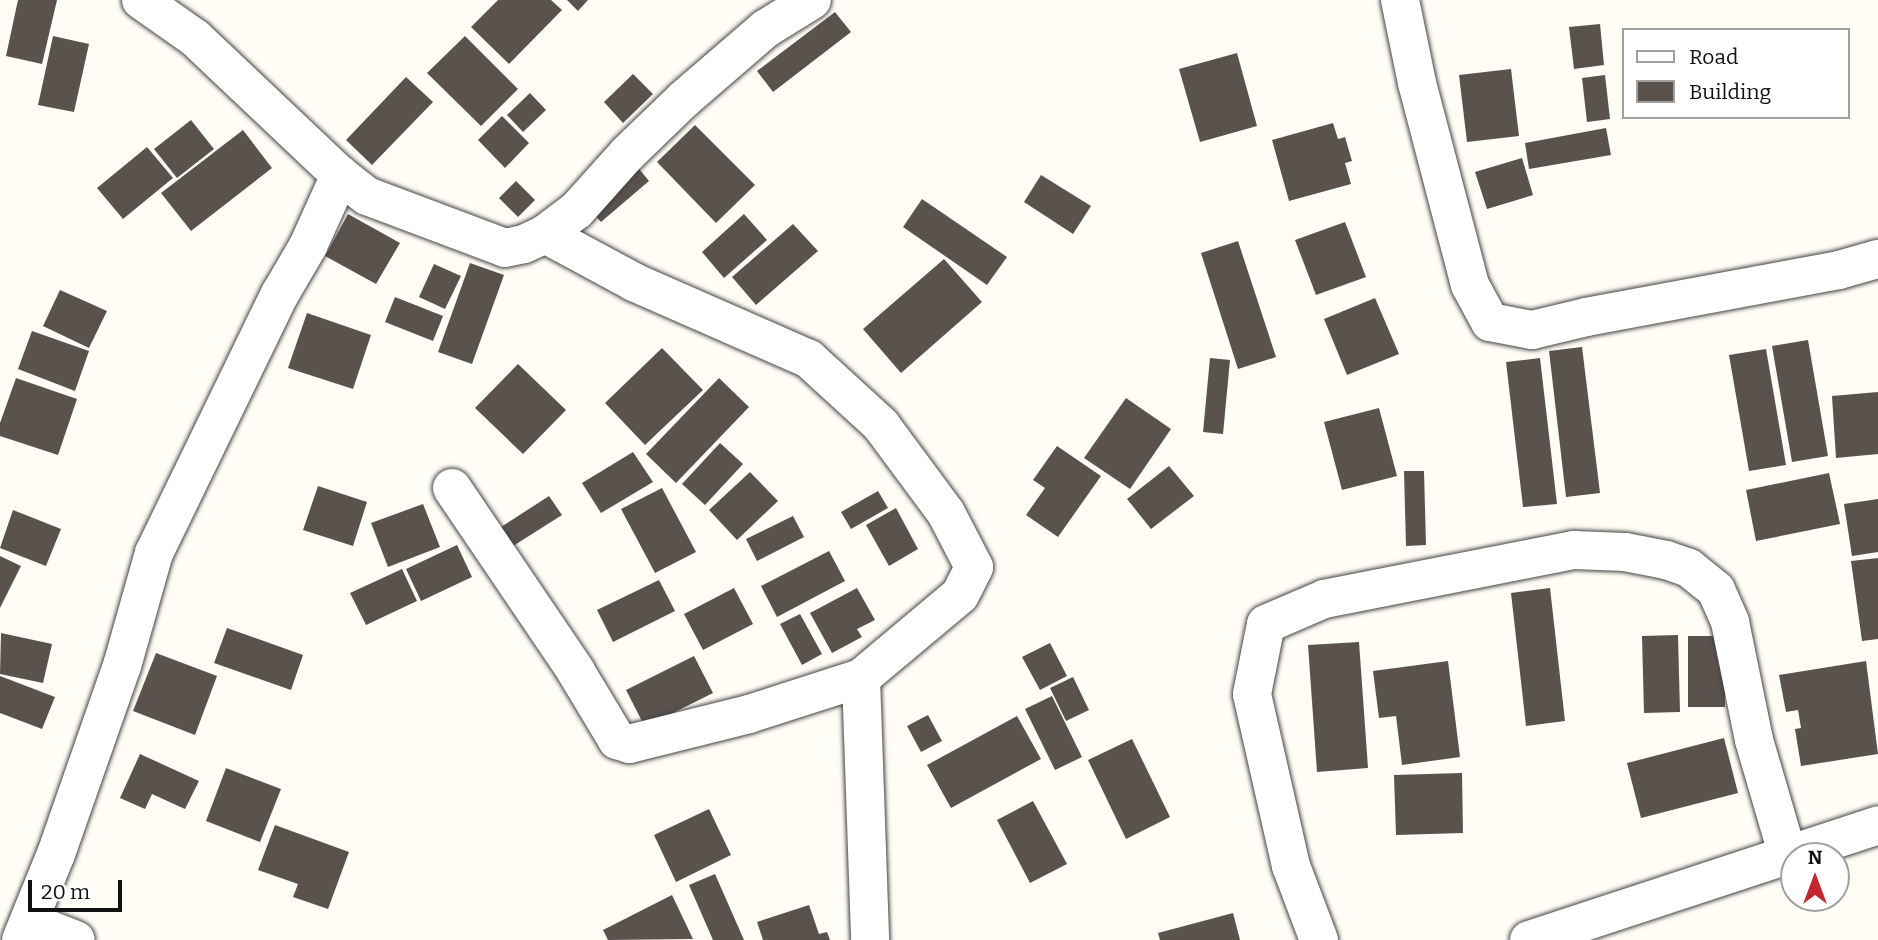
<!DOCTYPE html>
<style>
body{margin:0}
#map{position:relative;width:1878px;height:940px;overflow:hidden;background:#fffdf5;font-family:Bitter,serif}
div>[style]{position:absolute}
.building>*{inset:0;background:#5a524d}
.roads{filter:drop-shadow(0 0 2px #444) drop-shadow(0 0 2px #444)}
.minor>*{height:38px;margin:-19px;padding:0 19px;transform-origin:19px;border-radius:19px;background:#fff}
span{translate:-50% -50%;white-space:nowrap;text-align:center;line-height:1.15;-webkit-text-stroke:7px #fff;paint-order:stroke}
.legend{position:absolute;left:1622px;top:28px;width:228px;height:91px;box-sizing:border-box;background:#fff;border:2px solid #a0a0a0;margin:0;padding:9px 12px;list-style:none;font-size:21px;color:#111}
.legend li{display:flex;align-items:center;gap:14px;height:35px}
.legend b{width:35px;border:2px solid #a0a0a0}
.north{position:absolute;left:1780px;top:842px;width:70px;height:70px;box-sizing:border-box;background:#fff;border:2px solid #a0a0a0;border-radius:50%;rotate:0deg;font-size:19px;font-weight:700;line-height:28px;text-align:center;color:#111}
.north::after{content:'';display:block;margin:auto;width:24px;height:32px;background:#c4262e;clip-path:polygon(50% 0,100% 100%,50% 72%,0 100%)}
.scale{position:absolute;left:28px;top:880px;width:94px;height:32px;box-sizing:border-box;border:4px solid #111;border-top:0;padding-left:9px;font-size:21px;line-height:24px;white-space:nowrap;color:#111;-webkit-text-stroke:5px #fff;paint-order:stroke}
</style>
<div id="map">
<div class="building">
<i style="clip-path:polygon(18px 0,57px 0,42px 64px,6px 56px)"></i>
<i style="clip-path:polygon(498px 0,551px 0,562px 10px,509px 64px,471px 27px)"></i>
<i style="clip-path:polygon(567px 0,588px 0,578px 11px)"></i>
<i style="clip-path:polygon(835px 12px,851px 32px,773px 92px,757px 71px)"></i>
<i style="clip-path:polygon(1600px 24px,1604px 65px,1574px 69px,1569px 27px)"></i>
<i style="clip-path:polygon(53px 36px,89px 44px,74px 112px,38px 105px)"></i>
<i style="clip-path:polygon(465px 36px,518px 89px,481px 126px,427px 73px)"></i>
<i style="clip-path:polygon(1237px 53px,1257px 126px,1200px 142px,1179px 69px)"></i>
<i style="clip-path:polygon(1511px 69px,1519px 136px,1467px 142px,1459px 75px)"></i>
<i style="clip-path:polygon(633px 74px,653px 94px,623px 123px,604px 102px)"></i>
<i style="clip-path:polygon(1605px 75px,1610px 119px,1587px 122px,1582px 78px)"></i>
<i style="clip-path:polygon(406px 77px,433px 102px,372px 165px,346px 140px)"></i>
<i style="clip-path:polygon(530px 93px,546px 110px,523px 132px,507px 115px)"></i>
<i style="clip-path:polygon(502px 116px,529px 143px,505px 168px,478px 140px)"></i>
<i style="clip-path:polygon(191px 120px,214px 149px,177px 178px,154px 149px)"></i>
<i style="clip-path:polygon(1333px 123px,1338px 139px,1345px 137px,1352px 161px,1345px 163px,1351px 184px,1289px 201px,1272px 140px)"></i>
<i style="clip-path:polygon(695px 125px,755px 185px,716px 223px,657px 162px)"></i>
<i style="clip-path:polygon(1606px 128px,1611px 155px,1529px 169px,1525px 143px)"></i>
<i style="clip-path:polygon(243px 130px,272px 168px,191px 231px,161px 193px)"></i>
<i style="clip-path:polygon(147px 147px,173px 178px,123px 219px,97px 188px)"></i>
<i style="clip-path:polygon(1522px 158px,1533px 195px,1487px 209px,1475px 172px)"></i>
<i style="clip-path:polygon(636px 165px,649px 181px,601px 222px,587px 207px)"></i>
<i style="clip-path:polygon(1041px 175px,1091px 206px,1073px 234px,1024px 202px)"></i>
<i style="clip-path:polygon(516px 181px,535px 200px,518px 217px,499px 198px)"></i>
<i style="clip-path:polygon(922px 199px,1007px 257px,987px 285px,903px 227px)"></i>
<i style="clip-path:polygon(348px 214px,400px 243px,376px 284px,325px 256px)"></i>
<i style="clip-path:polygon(744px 214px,767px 240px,724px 278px,702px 252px)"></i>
<i style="clip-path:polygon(1345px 222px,1366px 277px,1316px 295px,1295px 240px)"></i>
<i style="clip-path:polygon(793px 224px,818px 251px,756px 305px,732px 277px)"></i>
<i style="clip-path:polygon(1238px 241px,1276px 357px,1238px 369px,1201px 253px)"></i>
<i style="clip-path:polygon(944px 259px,982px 302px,901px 373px,863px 329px)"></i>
<i style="clip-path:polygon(470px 263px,504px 275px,472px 364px,438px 352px)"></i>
<i style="clip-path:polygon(434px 264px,461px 276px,445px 309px,419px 297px)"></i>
<i style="clip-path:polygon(60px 290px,107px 311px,89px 348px,43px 326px)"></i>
<i style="clip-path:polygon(395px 297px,443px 316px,433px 341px,385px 322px)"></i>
<i style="clip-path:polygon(1375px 298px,1399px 354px,1347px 375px,1324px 319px)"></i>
<i style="clip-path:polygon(307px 313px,371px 335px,353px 389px,288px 368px)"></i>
<i style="clip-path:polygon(32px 331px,89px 351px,75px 391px,18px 369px)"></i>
<i style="clip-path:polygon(1808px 340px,1828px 456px,1792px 462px,1772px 346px)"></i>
<i style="clip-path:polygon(1582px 347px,1600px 493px,1566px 497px,1549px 351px)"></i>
<i style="clip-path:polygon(662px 348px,703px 390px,645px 445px,605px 403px)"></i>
<i style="clip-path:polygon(1766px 349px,1786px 465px,1749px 471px,1729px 355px)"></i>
<i style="clip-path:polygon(1210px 358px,1230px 360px,1223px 434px,1203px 432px)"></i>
<i style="clip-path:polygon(1540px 358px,1557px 504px,1523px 507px,1506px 362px)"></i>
<i style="clip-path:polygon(518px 364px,566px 410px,523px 454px,475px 408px)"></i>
<i style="clip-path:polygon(16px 378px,77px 399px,58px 455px,0 436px,0 423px)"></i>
<i style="clip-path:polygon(719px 378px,749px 407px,676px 483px,646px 454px)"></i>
<i style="clip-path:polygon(1878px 392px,1878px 454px,1836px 458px,1832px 396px)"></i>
<i style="clip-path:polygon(1126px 398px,1171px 429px,1130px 489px,1084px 458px)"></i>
<i style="clip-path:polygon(1379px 408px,1397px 476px,1342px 490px,1324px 422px)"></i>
<i style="clip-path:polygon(720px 443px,743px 464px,705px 505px,682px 484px)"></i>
<i style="clip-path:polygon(1057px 446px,1101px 476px,1058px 537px,1026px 515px,1045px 488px,1033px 480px)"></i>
<i style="clip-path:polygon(633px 452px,653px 482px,601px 513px,582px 483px)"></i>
<i style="clip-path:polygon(1169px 466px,1194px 496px,1151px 529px,1127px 499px)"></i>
<i style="clip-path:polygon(1404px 471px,1424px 471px,1426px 545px,1406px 546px)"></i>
<i style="clip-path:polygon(750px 472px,778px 501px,737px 540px,709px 510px)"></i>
<i style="clip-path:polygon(1829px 473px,1840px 524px,1756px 541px,1746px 490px)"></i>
<i style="clip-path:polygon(318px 486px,367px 502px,353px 546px,303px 530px)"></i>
<i style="clip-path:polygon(662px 488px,696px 552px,655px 573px,621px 509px)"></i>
<i style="clip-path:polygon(878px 491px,888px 508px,851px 529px,841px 512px)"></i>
<i style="clip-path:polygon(549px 496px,562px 515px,510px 548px,498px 529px)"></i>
<i style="clip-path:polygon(1878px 499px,1878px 552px,1852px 556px,1844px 504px)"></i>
<i style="clip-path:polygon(423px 504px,440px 547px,388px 567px,371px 523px)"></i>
<i style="clip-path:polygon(896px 508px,918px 549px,889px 566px,866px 525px)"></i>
<i style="clip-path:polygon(13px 510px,61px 529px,46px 566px,0 548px)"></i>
<i style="clip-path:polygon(793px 516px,804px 537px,757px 561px,746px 539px)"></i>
<i style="clip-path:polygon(457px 545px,472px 577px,421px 601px,406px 569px)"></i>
<i style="clip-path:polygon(829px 551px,845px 581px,777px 617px,761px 586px)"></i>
<i style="clip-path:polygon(0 556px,21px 566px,0 608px)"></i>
<i style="clip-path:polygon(1878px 558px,1878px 639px,1862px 641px,1851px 561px)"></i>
<i style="clip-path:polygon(402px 569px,417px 601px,366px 625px,350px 593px)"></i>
<i style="clip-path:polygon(659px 580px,675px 611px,613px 642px,597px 610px)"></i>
<i style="clip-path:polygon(734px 588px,753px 624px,703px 650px,684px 614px)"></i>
<i style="clip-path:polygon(857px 588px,875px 620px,857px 629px,862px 637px,832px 653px,810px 613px)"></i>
<i style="clip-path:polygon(1550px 588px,1565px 721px,1526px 726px,1511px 593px)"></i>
<i style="clip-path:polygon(800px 614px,822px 654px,802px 665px,780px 624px)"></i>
<i style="clip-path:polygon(227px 628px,303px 655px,291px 690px,214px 663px)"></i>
<i style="clip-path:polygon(1px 633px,52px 644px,43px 683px,0 674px)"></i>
<i style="clip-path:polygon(1678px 635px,1680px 712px,1644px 713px,1642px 636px)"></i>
<i style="clip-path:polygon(1688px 636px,1725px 636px,1725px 707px,1688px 707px)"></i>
<i style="clip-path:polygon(1359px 642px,1368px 768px,1317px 772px,1308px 645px)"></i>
<i style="clip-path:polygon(1050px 643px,1067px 676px,1040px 690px,1022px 657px)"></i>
<i style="clip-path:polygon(156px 653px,217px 676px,195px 735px,133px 711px)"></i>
<i style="clip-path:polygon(694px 656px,713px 693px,645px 727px,626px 690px)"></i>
<i style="clip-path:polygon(1448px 661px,1460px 757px,1402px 765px,1396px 716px,1379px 718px,1373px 671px)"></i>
<i style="clip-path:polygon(1866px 661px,1878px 754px,1801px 766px,1795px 729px,1801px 728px,1798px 710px,1786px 712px,1779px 675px)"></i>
<i style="clip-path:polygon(0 676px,55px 697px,42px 729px,0 713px)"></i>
<i style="clip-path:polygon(1073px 677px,1089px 710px,1066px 721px,1050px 688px)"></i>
<i style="clip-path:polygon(1052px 696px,1082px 757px,1055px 770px,1025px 709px)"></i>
<i style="clip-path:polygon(928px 715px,942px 741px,921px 752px,907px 726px)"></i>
<i style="clip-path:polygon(1017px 716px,1041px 759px,951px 808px,927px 765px)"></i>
<i style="clip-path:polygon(1724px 738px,1738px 793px,1641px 818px,1627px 763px)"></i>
<i style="clip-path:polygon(1132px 739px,1170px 817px,1126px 839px,1088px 760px)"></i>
<i style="clip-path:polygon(140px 754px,199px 781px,185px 809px,152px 794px,145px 809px,120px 798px)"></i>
<i style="clip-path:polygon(226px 768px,281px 789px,260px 842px,206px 821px)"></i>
<i style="clip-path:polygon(1462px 773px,1463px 833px,1396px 835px,1394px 775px)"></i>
<i style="clip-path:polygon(1033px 801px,1067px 864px,1030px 883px,997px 820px)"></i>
<i style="clip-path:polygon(709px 809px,731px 855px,676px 882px,654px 835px)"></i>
<i style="clip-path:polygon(275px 825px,349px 852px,328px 909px,293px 897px,298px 884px,258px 870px)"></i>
<i style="clip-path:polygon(715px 874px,744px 940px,713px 940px,689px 885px)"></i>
<i style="clip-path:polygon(672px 895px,693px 939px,608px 940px,603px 930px)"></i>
<i style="clip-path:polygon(809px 905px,819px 934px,827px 932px,830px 940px,763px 940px,757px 922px)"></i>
<i style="clip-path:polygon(1233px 913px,1240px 940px,1160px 940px,1158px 933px)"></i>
</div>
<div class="roads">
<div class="minor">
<i style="left:141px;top:0;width:66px;rotate:35.1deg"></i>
<i style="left:195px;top:38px;width:199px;rotate:43.4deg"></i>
<i style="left:340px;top:175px;width:34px;rotate:38deg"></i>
<i style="left:367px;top:196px;width:147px;rotate:20.6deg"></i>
<i style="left:505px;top:248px;width:19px;rotate:-12deg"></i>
<i style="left:524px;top:244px;width:23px;rotate:-25deg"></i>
<i style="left:545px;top:234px;width:39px;rotate:-37deg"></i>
<i style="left:576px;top:211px;width:76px;rotate:-48.2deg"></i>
<i style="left:627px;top:154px;width:79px;rotate:-44deg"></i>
<i style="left:684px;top:99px;width:107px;rotate:-40.8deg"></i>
<i style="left:765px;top:29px;width:55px;rotate:-31.7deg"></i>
<i style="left:1400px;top:0;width:85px;rotate:78.4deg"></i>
<i style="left:1417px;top:83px;width:209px;rotate:75.3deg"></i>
<i style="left:1470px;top:285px;width:42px;rotate:61.6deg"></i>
<i style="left:1490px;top:322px;width:43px;rotate:10.8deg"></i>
<i style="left:1532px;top:330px;width:56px;rotate:-13.5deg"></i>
<i style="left:1586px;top:317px;width:257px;rotate:-10.5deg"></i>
<i style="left:1839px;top:270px;width:41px;rotate:-15.8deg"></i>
<i style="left:452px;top:488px;width:220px;rotate:55.9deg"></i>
<i style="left:575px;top:670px;width:82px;rotate:59deg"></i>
<i style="left:617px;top:740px;width:13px;rotate:18deg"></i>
<i style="left:629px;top:744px;width:124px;rotate:-14deg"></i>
<i style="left:749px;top:714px;width:118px;rotate:-17.8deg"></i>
<i style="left:861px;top:678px;width:129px;rotate:-40deg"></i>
<i style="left:960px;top:595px;width:31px;rotate:-63deg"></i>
<i style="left:974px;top:567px;width:61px;rotate:-117.4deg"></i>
<i style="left:946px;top:513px;width:109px;rotate:-126.5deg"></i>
<i style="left:881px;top:425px;width:98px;rotate:-137.5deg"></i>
<i style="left:809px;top:359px;width:191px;rotate:-156.3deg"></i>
<i style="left:634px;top:282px;width:101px;rotate:-151.7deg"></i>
<i style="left:861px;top:678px;width:262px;rotate:88deg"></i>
<i style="left:30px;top:922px;width:49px;rotate:21.4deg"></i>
<i style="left:21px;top:940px;width:93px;rotate:-67.9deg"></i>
<i style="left:56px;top:854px;width:199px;rotate:-70.7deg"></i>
<i style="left:122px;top:666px;width:117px;rotate:-74.2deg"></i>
<i style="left:154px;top:553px;width:288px;rotate:-64.1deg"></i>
<i style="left:280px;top:294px;width:56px;rotate:-59.7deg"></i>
<i style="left:308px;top:246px;width:78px;rotate:-65.7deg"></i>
<i style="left:1319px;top:940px;width:79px;rotate:-110.7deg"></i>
<i style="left:1291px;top:866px;width:176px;rotate:-102.8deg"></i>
<i style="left:1252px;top:694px;width:71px;rotate:-78.7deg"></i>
<i style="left:1266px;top:624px;width:63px;rotate:-23.3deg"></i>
<i style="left:1324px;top:599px;width:255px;rotate:-11.1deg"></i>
<i style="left:1574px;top:550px;width:51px;rotate:2.2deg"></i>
<i style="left:1625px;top:552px;width:42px;rotate:11deg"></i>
<i style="left:1666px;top:560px;width:24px;rotate:19deg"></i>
<i style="left:1689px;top:568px;width:35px;rotate:39deg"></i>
<i style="left:1716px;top:590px;width:35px;rotate:66deg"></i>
<i style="left:1730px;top:622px;width:120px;rotate:78.5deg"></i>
<i style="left:1754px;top:740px;width:121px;rotate:73.7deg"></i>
<i style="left:1529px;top:940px;width:367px;rotate:-18.2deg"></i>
</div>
</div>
<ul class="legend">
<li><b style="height:9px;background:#fff"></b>Road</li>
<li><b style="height:19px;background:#5a524d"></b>Building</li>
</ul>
<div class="north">N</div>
<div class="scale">20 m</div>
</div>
